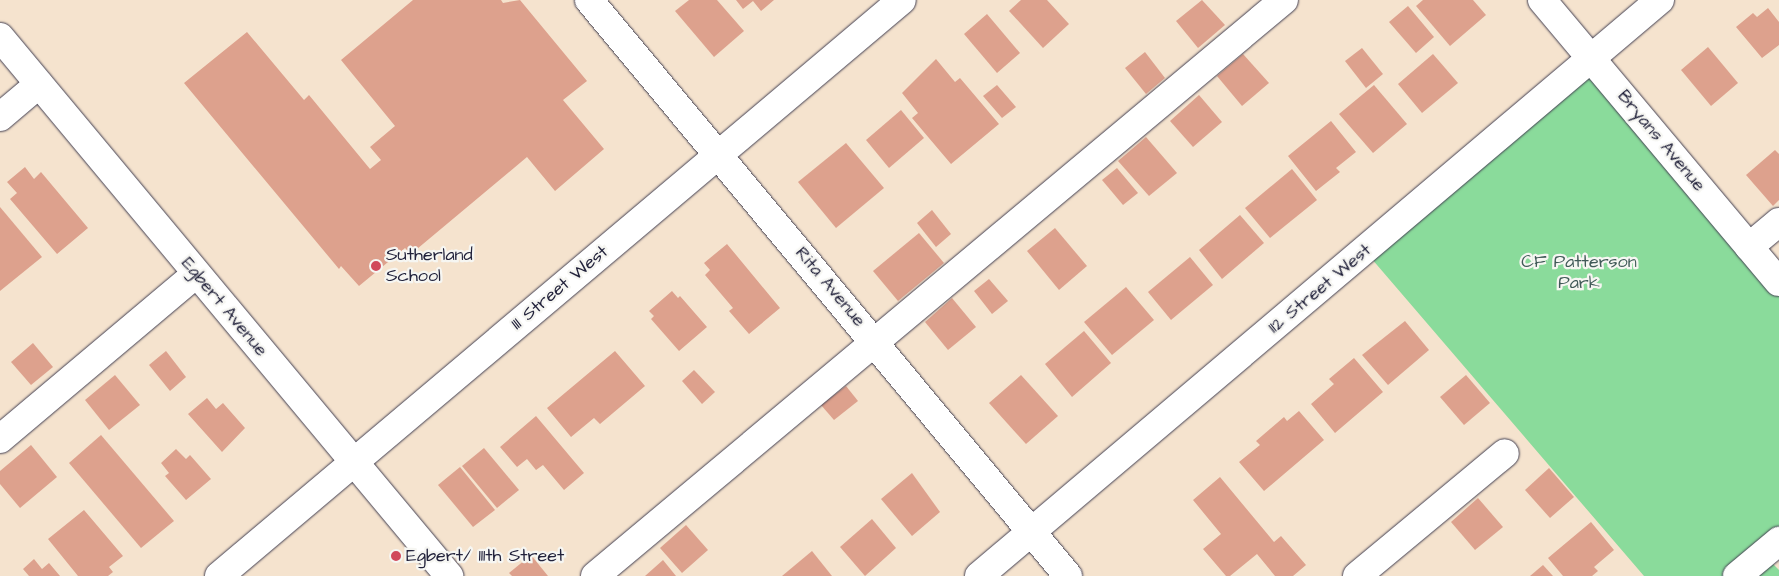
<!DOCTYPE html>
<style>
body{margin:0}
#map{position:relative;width:1779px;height:576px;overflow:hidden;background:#f5e3ce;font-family:"Architects Daughter",sans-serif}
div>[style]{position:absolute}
.green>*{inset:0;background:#8adb9b}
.building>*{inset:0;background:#dda18d}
.roads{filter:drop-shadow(0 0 1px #423f51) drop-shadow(0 0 1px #423f51)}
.minor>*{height:28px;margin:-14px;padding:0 14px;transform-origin:14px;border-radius:14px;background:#fff}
.dots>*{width:14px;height:14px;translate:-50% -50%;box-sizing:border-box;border:2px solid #f6f6f2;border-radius:50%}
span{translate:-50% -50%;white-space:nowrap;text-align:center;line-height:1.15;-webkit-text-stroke:4.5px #f6f6f2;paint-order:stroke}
.street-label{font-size:18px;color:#22223b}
.poi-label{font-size:18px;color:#22223b}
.left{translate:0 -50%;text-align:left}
.park-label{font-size:18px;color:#415a58}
</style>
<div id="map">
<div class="green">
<i style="clip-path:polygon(1591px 58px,1779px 282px,1779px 541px,1763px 554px,1779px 570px,1779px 576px,1644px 576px,1365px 251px)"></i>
</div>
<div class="building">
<i style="clip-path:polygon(413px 0,501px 0,503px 3px,520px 0,587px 81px,563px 100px,604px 149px,555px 191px,527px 157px,411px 254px,405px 248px,359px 286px,341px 266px,339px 269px,184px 83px,247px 32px,304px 100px,309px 95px,370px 169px,381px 160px,370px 147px,395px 126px,341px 60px)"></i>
<i style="clip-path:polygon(689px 0,717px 0,744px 31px,714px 57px,675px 11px)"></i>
<i style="clip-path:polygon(736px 0,774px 0,761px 11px,753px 1px,743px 9px)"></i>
<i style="clip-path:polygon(1021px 0,1047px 0,1069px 24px,1043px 48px,1009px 11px)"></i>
<i style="clip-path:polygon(1202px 0,1225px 25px,1198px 48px,1176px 21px)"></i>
<i style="clip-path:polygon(1423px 0,1473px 0,1486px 15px,1450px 46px,1416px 6px)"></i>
<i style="clip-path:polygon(1408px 6px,1434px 37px,1416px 53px,1389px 22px)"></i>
<i style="clip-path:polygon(1768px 8px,1779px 22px,1779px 45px,1762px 58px,1736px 27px,1753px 13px,1757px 17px)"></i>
<i style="clip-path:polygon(987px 14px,1020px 53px,997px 73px,964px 34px)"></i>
<i style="clip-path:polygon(1708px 47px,1738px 83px,1711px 106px,1681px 70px)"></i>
<i style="clip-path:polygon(1362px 48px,1383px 74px,1366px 88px,1345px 61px)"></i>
<i style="clip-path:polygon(1145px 52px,1165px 78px,1146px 94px,1125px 68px)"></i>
<i style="clip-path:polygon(1243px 54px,1269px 83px,1242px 106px,1217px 76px)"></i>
<i style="clip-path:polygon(1433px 54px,1458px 83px,1422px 113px,1398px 84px)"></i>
<i style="clip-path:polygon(936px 59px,955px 82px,960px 78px,999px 124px,951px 164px,912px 118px,918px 113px,902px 93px)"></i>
<i style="clip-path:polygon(997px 85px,1016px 107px,1002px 118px,983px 96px)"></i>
<i style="clip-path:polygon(1374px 85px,1407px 124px,1373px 153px,1339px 114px)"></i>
<i style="clip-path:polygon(1199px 95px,1222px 122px,1193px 147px,1170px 121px)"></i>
<i style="clip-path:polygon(901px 110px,924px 138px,889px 168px,866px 140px)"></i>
<i style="clip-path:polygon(1331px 121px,1356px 152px,1336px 168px,1340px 172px,1316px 191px,1288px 156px)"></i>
<i style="clip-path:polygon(1146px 137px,1177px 173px,1149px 196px,1118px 161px)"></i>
<i style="clip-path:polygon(846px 143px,884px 188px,836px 228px,798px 182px)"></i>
<i style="clip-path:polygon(1775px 150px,1779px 154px,1779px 200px,1773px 206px,1746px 175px)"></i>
<i style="clip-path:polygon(25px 167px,34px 179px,41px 172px,88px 228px,57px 254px,10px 199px,17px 193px,7px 182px)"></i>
<i style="clip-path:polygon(1117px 168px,1138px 193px,1123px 205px,1102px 180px)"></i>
<i style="clip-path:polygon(1292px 169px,1317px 200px,1270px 238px,1245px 208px)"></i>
<i style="clip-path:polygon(0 207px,42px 257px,0 291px)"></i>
<i style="clip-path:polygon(932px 210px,951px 234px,936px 247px,917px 223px)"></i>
<i style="clip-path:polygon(1240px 215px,1264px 243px,1222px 279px,1199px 250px)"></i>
<i style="clip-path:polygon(1055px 228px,1087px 266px,1059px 290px,1027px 251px)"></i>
<i style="clip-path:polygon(919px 233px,944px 263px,898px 301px,873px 271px)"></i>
<i style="clip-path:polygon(727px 244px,780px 308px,749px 334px,729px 311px,733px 308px,705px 275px,710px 270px,704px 263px)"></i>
<i style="clip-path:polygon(1190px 257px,1213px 285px,1171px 320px,1148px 292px)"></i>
<i style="clip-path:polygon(989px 279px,1008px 301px,992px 314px,974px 291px)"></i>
<i style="clip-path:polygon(1126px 287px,1154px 320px,1112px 355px,1084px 322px)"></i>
<i style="clip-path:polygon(672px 291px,678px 298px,680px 296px,707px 327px,679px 351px,651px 319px,654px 316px,649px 311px)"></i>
<i style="clip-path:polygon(952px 298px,976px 327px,948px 350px,925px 322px)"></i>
<i style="clip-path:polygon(1405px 321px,1429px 350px,1388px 385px,1362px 355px)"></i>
<i style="clip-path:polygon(1084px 331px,1111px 363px,1072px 397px,1045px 364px)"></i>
<i style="clip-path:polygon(33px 343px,53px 367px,31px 385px,11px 362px)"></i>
<i style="clip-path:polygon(166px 351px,186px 377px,170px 391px,149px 365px)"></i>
<i style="clip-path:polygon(615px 351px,645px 386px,600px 424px,594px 418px,571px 437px,547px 408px)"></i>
<i style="clip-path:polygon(1354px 358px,1383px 392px,1335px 433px,1311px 404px,1334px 384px,1329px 379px)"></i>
<i style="clip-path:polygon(694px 370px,715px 392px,702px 404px,682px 381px)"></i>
<i style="clip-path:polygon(115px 375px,140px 405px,109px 430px,85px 400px)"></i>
<i style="clip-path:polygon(1021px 375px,1058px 416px,1026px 444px,989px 403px)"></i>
<i style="clip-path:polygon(1466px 375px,1490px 403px,1464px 425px,1440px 397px)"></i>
<i style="clip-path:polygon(846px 386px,858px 401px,834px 420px,821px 405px)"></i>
<i style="clip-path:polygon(207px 398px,216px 409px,223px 403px,245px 428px,222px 452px,188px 414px)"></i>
<i style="clip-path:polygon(1299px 411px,1324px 440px,1264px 491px,1239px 462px,1260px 445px,1256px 441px,1284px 417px,1287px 421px)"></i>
<i style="clip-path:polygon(536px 416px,584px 473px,564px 490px,543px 465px,536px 470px,527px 459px,517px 467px,500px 447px)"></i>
<i style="clip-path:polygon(101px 435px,174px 521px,141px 548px,69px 463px)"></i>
<i style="clip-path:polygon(31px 445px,57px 477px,20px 508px,0 484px,0 471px)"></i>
<i style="clip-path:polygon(484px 448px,519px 490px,497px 508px,462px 466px)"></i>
<i style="clip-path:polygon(176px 449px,186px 459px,190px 455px,211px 479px,186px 500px,165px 476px,169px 473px,161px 463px)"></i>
<i style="clip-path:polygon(460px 467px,495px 510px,473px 527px,438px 485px)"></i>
<i style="clip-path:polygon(1549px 468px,1574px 497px,1550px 518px,1525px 490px)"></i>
<i style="clip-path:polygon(912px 473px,940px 512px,912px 536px,881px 499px)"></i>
<i style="clip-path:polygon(1220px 477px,1274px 542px,1281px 536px,1306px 565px,1293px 576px,1275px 576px,1257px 554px,1230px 576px,1226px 576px,1203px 549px,1221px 534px,1193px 500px)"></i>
<i style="clip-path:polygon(1478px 498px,1503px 527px,1475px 550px,1451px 522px)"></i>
<i style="clip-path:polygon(84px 510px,123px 556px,109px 567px,113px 572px,108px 576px,78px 576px,48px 539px)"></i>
<i style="clip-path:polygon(872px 519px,896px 548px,865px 576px,840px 547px)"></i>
<i style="clip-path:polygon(1591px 522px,1614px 550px,1594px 567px,1598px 571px,1592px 576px,1563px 576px,1548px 558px)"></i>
<i style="clip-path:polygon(686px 525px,708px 550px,682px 573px,660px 548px)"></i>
<i style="clip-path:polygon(812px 551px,832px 576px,782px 576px)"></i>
<i style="clip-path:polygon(531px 555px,548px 576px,512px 576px,509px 573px)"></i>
<i style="clip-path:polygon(34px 559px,42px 569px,49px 563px,60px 576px,29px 576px,23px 569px)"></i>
<i style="clip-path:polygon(663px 560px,676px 576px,645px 576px)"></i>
<i style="clip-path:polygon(1543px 565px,1553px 576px,1530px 576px)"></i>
</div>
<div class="roads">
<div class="minor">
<i style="left:589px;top:0;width:749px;rotate:50.25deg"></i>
<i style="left:1542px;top:0;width:368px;rotate:50deg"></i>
<i style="left:0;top:37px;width:702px;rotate:50.2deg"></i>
<i style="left:0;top:117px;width:51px;rotate:-40.2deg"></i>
<i style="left:1749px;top:247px;width:39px;rotate:-40deg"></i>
<i style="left:0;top:439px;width:256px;rotate:-40.1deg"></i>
<i style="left:219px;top:576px;width:893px;rotate:-40.14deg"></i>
<i style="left:595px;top:576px;width:898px;rotate:-39.9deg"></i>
<i style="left:979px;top:576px;width:892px;rotate:-40.23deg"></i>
<i style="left:1357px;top:576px;width:192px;rotate:-39.7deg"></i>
<i style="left:1737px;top:576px;width:55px;rotate:-39.8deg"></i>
</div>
</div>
<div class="dots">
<i style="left:376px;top:266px;background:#d1495b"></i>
<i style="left:396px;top:556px;background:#d1495b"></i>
</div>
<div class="street-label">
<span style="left:1661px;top:141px;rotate:50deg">Bryans Avenue</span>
<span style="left:830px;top:287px;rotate:50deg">Rita Avenue</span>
<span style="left:560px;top:288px;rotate:-40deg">111 Street West</span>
<span style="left:1320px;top:289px;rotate:-40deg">112 Street West</span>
<span style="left:224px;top:307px;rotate:50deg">Egbert Avenue</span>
</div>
<div class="poi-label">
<span class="left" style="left:386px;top:266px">Sutherland<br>School</span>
<span class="left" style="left:406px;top:556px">Egbert/ 111th Street</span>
</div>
<div class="park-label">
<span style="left:1579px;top:273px">CF Patterson<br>Park</span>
</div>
</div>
